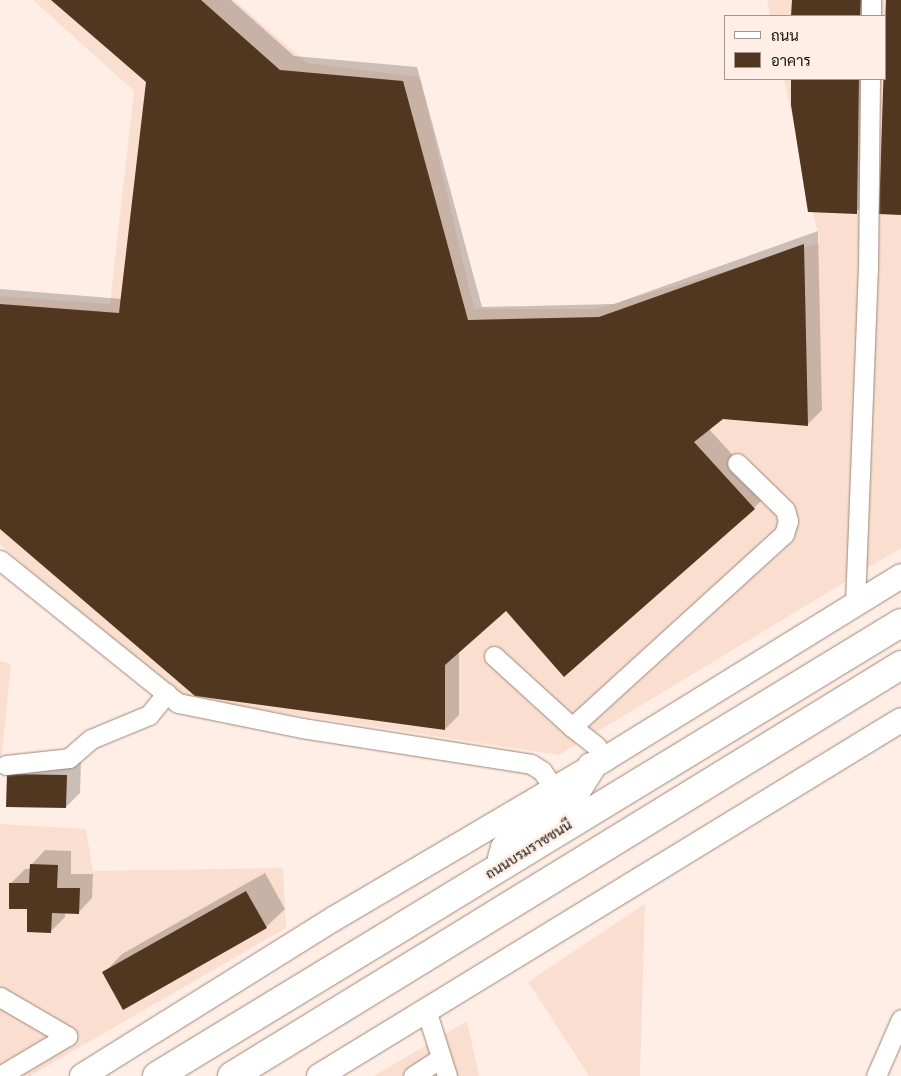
<!DOCTYPE html>
<meta charset="utf-8">
<style>
body{margin:0}
#map{position:relative;width:901px;height:1076px;overflow:hidden;background:#feeee5;font-family:Signika,Sarabun,sans-serif}
div>[style]{position:absolute}
.built>*{inset:0;background:#fadfd0}
.shadow>*{inset:0;background:#0003}
.building>*{inset:0;background:#51371f}
.roads{filter:drop-shadow(0 0 1px #9e8679) drop-shadow(0 0 1px #9e8679)}
.minor>*{height:19px;margin:-9.5px;padding:0 9.5px;transform-origin:9.5px;border-radius:9.5px;background:#fff}
.major>*{height:24px;margin:-12px;padding:0 12px;transform-origin:12px;border-radius:12px;background:#fff}
.highway>*{height:28px;margin:-14px;padding:0 14px;transform-origin:14px;border-radius:14px;background:#fff}
span{translate:-50% -50%;white-space:nowrap;text-align:center;line-height:1.15;-webkit-text-stroke:5px #feeee5;paint-order:stroke}
.street-label{font-size:14px;color:#180f0a}
.legend{position:absolute;left:724px;top:15px;width:162px;height:65px;box-sizing:border-box;background:#feeee5;border:1px solid #a2958d;margin:0;padding:6px 9px;list-style:none;font-size:15px;color:#180f0a}
.legend li{display:flex;align-items:center;gap:10px;height:25px}
.legend b{width:25px;border:1px solid #a2958d}
</style>
<div id="map">
<div class="built">
<i style="clip-path:polygon(33px 0,234px 0,307px 63px,420px 77px,474px 309px,596px 309px,820px 243px,784px 79px,885px 79px,885px 16px,770px 16px,767px 0,901px 0,901px 548px,559px 755px,185px 698px,96px 630px,0 544px,0 296px,110px 304px,134px 91px)"></i>
<i style="clip-path:polygon(0 661px,11px 664px,0 774px)"></i>
<i style="clip-path:polygon(0 824px,86px 829px,93px 871px,283px 868px,286px 928px,30px 1076px,0 1076px)"></i>
<i style="clip-path:polygon(645px 904px,640px 1076px,589px 1076px,528px 982px)"></i>
<i style="clip-path:polygon(467px 1021px,479px 1076px,374px 1076px)"></i>
</div>
<div class="shadow">
<i style="clip-path:polygon(53px 0,231px 0,294px 56px,417px 67px,482px 307px,614px 304px,818px 231px,822px 410px,807px 425px,722px 418px,709px 429px,768px 494px,754px 508px,506px 609px,459px 651px,459px 715px,445px 729px,0 527px,0 289px,122px 299px,147px 81px)"></i>
<i style="clip-path:polygon(793px 0,874px 0,874px 16px,793px 16px)"></i>
<i style="clip-path:polygon(792px 79px,873px 79px,870px 198px,856px 212px,792px 105px)"></i>
<i style="clip-path:polygon(22px 760px,81px 762px,80px 793px,66px 807px,8px 774px)"></i>
<i style="clip-path:polygon(45px 850px,71px 851px,71px 874px,93px 874px,92px 898px,78px 913px,65px 912px,65px 917px,51px 931px,11px 883px,25px 869px,31px 869px,31px 865px)"></i>
<i style="clip-path:polygon(265px 873px,285px 909px,266px 927px,104px 973px,122px 954px)"></i>
</div>
<div class="building">
<i style="clip-path:polygon(51px 0,201px 0,280px 70px,403px 81px,468px 320px,599px 317px,804px 244px,808px 426px,723px 419px,694px 442px,755px 509px,564px 677px,506px 611px,445px 665px,445px 730px,195px 696px,0 529px,0 304px,119px 313px,146px 82px)"></i>
<i style="clip-path:polygon(792px 0,861px 0,860px 16px,791px 16px)"></i>
<i style="clip-path:polygon(886px 0,901px 0,901px 215px,879px 214px)"></i>
<i style="clip-path:polygon(791px 79px,859px 79px,857px 214px,808px 212px,791px 105px)"></i>
<i style="clip-path:polygon(7px 774px,67px 775px,66px 808px,6px 807px)"></i>
<i style="clip-path:polygon(30px 864px,58px 865px,57px 888px,80px 888px,79px 914px,52px 913px,51px 933px,27px 932px,27px 909px,9px 909px,9px 883px,29px 883px)"></i>
<i style="clip-path:polygon(246px 891px,267px 928px,123px 1010px,102px 972px)"></i>
</div>
<div class="roads">
<div class="minor">
<i style="left:871px;top:16px;width:16px;rotate:-90deg"></i>
<i style="left:0;top:560px;width:228px;rotate:38.8deg"></i>
<i style="left:178px;top:703px;width:126px;rotate:11.4deg"></i>
<i style="left:302px;top:728px;width:232px;rotate:8.9deg"></i>
<i style="left:531px;top:764px;width:13px;rotate:32deg"></i>
<i style="left:542px;top:771px;width:21px;rotate:55deg"></i>
<i style="left:855px;top:604px;width:334px;rotate:-87.8deg"></i>
<i style="left:868px;top:270px;width:191px;rotate:-89.4deg"></i>
<i style="left:494px;top:656px;width:105px;rotate:42.3deg"></i>
<i style="left:572px;top:727px;width:31px;rotate:38deg"></i>
<i style="left:596px;top:746px;width:16px;rotate:55deg"></i>
<i style="left:572px;top:727px;width:287px;rotate:-42.3deg"></i>
<i style="left:784px;top:534px;width:14px;rotate:-73deg"></i>
<i style="left:788px;top:521px;width:11px;rotate:-105deg"></i>
<i style="left:785px;top:510px;width:67px;rotate:-135.6deg"></i>
<i style="left:6px;top:765px;width:63px;rotate:-6.3deg"></i>
<i style="left:69px;top:758px;width:29px;rotate:-41deg"></i>
<i style="left:91px;top:739px;width:63px;rotate:-22.5deg"></i>
<i style="left:149px;top:715px;width:28px;rotate:-51deg"></i>
<i style="left:0;top:997px;width:78px;rotate:30.2deg"></i>
<i style="left:67px;top:1036px;width:78px;rotate:149.2deg"></i>
<i style="left:426px;top:1010px;width:69px;rotate:72.3deg"></i>
<i style="left:413px;top:1076px;width:33px;rotate:-33deg"></i>
<i style="left:876px;top:1076px;width:62px;rotate:-66.3deg"></i>
</div>
<div class="major">
<i style="left:82px;top:1076px;width:298px;rotate:-32deg"></i>
<i style="left:335px;top:918px;width:313px;rotate:-30.5deg"></i>
<i style="left:605px;top:759px;width:348px;rotate:-31.7deg"></i>
<i style="left:319px;top:1076px;width:682px;rotate:-31.45deg"></i>
</div>
<div class="highway">
<i style="left:502px;top:858px;width:10px;rotate:-73deg"></i>
<i style="left:505px;top:848px;width:17px;rotate:-45deg"></i>
<i style="left:517px;top:836px;width:72px;rotate:-36.6deg"></i>
<i style="left:575px;top:793px;width:31px;rotate:-58deg"></i>
<i style="left:157px;top:1076px;width:871px;rotate:-31.34deg"></i>
<i style="left:232px;top:1076px;width:785px;rotate:-31.56deg"></i>
</div>
</div>
<div class="street-label">
<span style="left:529px;top:850px;rotate:-32deg">ถนนบรมราชชนนี</span>
</div>
<ul class="legend">
<li><b style="height:6px;background:#fff"></b>ถนน</li>
<li><b style="height:14px;background:#51371f"></b>อาคาร</li>
</ul>
</div>
